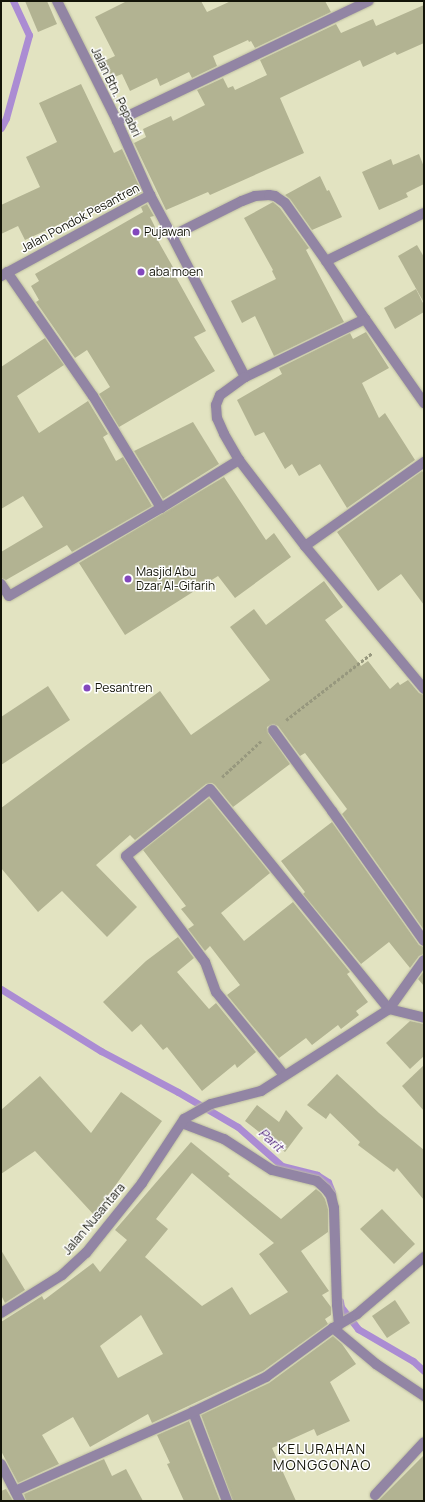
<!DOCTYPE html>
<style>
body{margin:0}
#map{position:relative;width:425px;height:1502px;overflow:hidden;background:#e2e3c1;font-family:Manrope,sans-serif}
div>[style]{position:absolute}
.stream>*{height:7px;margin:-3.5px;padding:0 3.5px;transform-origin:3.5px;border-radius:3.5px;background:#ab8cd3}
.building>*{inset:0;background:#b2b392}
.path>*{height:2.5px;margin-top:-1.25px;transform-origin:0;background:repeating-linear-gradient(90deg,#97987e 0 3px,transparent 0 5px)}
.roads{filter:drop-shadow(0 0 1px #bdbea0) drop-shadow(0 0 1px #bdbea0)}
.street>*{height:10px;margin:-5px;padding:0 5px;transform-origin:5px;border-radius:5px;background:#9285a4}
.dots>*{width:11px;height:11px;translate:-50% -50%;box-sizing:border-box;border:2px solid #fff;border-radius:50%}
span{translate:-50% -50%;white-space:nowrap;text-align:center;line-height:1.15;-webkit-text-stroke:3px #fff;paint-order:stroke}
.street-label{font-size:12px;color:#131408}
.poi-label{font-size:12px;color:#131408}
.left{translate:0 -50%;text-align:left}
.water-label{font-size:13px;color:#4f2477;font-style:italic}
.quarter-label{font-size:14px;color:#131408;letter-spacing:1px}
.frame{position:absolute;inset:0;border:2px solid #131408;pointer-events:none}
</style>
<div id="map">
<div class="stream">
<i style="left:1px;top:128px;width:11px;rotate:-63deg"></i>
<i style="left:6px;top:118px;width:86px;rotate:-74.5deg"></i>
<i style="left:29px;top:35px;width:38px;rotate:-115deg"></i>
<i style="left:1px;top:989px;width:118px;rotate:31.8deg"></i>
<i style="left:101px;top:1051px;width:87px;rotate:28deg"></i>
<i style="left:178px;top:1092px;width:69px;rotate:30.3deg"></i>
<i style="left:238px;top:1127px;width:59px;rotate:41.6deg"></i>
<i style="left:282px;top:1166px;width:36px;rotate:14deg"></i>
<i style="left:317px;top:1175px;width:13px;rotate:32deg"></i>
<i style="left:328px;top:1182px;width:11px;rotate:68deg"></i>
<i style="left:340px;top:1301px;width:6px;rotate:81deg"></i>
<i style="left:341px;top:1307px;width:28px;rotate:52deg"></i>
<i style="left:358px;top:1329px;width:64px;rotate:30.2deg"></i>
<i style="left:413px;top:1361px;width:15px;rotate:42deg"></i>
</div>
<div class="building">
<i style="clip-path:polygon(25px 1px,47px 1px,57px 24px,38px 32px)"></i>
<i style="clip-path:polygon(127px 1px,201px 1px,207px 12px,231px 1px,325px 1px,331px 12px,255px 48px,251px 41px,249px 42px,248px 40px,213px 56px,217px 66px,192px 78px,189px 72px,160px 86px,157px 78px,130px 91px,122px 74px,112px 78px,104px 61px,115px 56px,95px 17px)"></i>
<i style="clip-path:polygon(424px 5px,424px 43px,397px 55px,395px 52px,363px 67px,360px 60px,280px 98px,304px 153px,210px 195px,208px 192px,166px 210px,134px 143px,146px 137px,143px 129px,171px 116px,173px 121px,205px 105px,197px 90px,223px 78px,228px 88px,233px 86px,235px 90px,267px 75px,260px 60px,336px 24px,341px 33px,373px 19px,376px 26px)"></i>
<i style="clip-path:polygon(81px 84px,114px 153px,122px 149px,142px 192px,135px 196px,132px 191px,25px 240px,18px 226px,1px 234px,1px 205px,40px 187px,26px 157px,57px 142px,39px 103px)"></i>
<i style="clip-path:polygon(419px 154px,424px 167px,424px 184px,406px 193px,408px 197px,379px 210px,362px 172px,391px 159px,393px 165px)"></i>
<i style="clip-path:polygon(320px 176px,327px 191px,329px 190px,342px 217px,312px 230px,290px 199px,285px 195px)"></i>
<i style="clip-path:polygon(273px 202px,280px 208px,309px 248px,306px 250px,344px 322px,274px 356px,255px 316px,242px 323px,231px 301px,276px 279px,272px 271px,273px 270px,244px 218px)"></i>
<i style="clip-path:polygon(147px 204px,154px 216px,150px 217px,160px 237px,157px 239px,174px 269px,172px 270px,206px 331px,194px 337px,215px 371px,119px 427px,99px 394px,110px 387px,87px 350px,75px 358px,36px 302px,39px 300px,31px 286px,39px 281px,35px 274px,143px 212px,141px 207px)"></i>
<i style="clip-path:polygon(417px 245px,424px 257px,424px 303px,398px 256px)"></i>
<i style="clip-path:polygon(416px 289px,424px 305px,424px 312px,395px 329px,384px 308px)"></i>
<i style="clip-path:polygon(366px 332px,389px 368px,362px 383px,379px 418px,385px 413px,415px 460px,347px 508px,320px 464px,299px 476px,292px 464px,285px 469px,264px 432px,255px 436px,237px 400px,282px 374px,279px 368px,350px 333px,353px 339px)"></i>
<i style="clip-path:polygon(45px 338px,64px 365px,17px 396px,39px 433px,88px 401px,108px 434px,103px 437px,116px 461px,123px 457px,152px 506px,72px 552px,67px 545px,6px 580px,1px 578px,1px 552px,43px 527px,23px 496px,1px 509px,1px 367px)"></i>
<i style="clip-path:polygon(193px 422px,219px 464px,163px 499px,134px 451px)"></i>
<i style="clip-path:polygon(422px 471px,424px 473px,424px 605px,401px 574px,378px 591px,337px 532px)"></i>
<i style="clip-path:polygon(224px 477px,266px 540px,274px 533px,291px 557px,235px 598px,218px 576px,125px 635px,79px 563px)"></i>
<i style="clip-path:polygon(324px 581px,343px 607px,325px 620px,361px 666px,368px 661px,390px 689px,398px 682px,400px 685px,408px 680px,419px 693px,424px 695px,424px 930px,342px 814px,347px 809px,305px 753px,300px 756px,278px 726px,273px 724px,267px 727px,268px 733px,290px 764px,233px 807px,215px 785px,212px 783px,206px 784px,135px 840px,130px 835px,96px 865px,137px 907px,107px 937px,62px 891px,38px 912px,1px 868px,1px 808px,160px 691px,191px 735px,270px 680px,230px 627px,254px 609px,266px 625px)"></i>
<i style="clip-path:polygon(48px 686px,70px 720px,1px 765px,1px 717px)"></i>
<i style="clip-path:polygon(209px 798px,270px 873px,221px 913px,244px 941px,293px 902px,350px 972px,347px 974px,368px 1002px,356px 1011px,359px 1015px,341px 1029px,338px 1025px,312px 1045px,306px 1038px,279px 1058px,227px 995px,240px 985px,210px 946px,205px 951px,188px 929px,194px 925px,181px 909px,186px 906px,143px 850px)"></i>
<i style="clip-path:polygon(332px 822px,419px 945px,424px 947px,424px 954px,419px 956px,410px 968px,389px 942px,361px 964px,303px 894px,305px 892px,281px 861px)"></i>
<i style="clip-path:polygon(178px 937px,194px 958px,177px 972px,209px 1009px,216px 1003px,256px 1052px,237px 1068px,235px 1064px,202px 1091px,167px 1047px,163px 1050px,141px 1024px,132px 1032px,103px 1002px,146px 961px)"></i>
<i style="clip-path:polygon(424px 971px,424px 986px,418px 979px)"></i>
<i style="clip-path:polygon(410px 1021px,424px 1024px,424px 1056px,410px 1069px,386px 1043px)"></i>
<i style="clip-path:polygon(424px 1065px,424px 1111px,402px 1086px)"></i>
<i style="clip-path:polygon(337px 1074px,379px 1113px,424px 1150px,424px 1200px,397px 1168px,394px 1172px,358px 1145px,360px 1142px,330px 1113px,326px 1119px,307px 1105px)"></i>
<i style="clip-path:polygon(40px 1076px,91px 1133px,121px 1092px,162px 1121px,94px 1215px,35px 1151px,1px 1174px,1px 1110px)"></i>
<i style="clip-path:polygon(257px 1105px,279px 1122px,286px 1110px,303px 1128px,285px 1152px,245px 1121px)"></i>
<i style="clip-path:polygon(evenodd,191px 1142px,230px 1174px,228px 1176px,281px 1219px,316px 1189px,321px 1193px,325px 1199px,328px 1209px,328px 1232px,301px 1251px,329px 1291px,322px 1295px,331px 1307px,331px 1315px,325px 1319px,328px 1324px,263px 1371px,152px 1423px,148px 1414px,90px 1447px,73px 1417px,42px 1435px,59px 1464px,18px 1483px,1px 1451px,1px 1322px,42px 1296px,44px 1300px,93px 1263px,100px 1272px,127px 1240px,115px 1230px,191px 1142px,192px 1173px,274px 1243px,259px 1254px,288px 1292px,250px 1315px,232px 1287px,202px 1306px,145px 1257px,168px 1229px,156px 1219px,192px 1173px,191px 1142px,141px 1315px,163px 1354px,118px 1378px,100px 1346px,141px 1315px)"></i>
<i style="clip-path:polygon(382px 1209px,415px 1244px,394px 1264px,360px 1229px)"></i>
<i style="clip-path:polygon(1px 1250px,25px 1290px,5px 1303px,1px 1295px)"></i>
<i style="clip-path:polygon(395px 1300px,410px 1323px,387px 1338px,372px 1316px)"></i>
<i style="clip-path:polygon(333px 1336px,342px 1344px,356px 1364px,330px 1382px,350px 1421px,317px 1436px,314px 1429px,272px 1448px,296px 1501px,233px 1501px,201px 1415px,269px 1383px)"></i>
<i style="clip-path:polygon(189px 1421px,220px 1501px,184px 1501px,167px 1464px,170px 1463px,157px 1435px)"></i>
<i style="clip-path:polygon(424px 1455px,424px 1501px,378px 1501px)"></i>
<i style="clip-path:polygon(104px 1459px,112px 1476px,126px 1469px,143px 1501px,26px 1501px,24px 1494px)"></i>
<i style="clip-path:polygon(6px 1489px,13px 1501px,1px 1501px,1px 1491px)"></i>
</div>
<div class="path">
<i style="left:286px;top:720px;width:109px;rotate:-37.9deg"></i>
<i style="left:222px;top:777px;width:53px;rotate:-42.7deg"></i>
</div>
<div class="roads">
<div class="street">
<i style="left:57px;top:1px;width:134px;rotate:63.4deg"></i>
<i style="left:117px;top:121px;width:81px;rotate:66deg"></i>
<i style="left:150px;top:195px;width:47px;rotate:61.8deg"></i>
<i style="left:172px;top:236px;width:159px;rotate:62.6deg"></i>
<i style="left:117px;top:121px;width:279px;rotate:-25.5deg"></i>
<i style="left:424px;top:213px;width:109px;rotate:153.9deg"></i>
<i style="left:326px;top:261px;width:70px;rotate:56.1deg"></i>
<i style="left:365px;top:319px;width:133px;rotate:154.2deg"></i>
<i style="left:245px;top:377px;width:31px;rotate:144deg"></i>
<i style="left:220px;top:395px;width:11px;rotate:112deg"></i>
<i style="left:216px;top:405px;width:13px;rotate:86deg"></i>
<i style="left:217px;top:418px;width:17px;rotate:66deg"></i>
<i style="left:224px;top:434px;width:30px;rotate:60deg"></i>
<i style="left:239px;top:460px;width:108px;rotate:52.5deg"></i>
<i style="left:305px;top:546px;width:186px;rotate:50.2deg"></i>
<i style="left:172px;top:236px;width:78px;rotate:-26.6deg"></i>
<i style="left:242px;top:201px;width:14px;rotate:-21deg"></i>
<i style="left:255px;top:196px;width:14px;rotate:-4deg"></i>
<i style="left:269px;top:195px;width:6px;rotate:9deg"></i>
<i style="left:275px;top:196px;width:12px;rotate:35deg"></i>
<i style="left:285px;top:203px;width:71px;rotate:54.7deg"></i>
<i style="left:7px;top:272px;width:151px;rotate:55.3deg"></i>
<i style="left:93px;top:396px;width:131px;rotate:58.7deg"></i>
<i style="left:161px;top:508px;width:92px;rotate:-31.6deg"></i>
<i style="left:1px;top:276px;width:170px;rotate:-28.5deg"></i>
<i style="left:365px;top:319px;width:103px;rotate:54.9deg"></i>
<i style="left:305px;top:546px;width:146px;rotate:-35.2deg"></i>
<i style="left:1px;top:584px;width:14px;rotate:56deg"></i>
<i style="left:9px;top:596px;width:176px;rotate:-30.1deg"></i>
<i style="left:273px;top:730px;width:100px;rotate:53.9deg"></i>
<i style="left:332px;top:811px;width:159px;rotate:54.7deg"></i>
<i style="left:389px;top:1009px;width:36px;rotate:14deg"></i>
<i style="left:284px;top:1075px;width:107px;rotate:-129.3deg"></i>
<i style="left:216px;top:992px;width:32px;rotate:-110deg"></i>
<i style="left:205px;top:962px;width:132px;rotate:-126.7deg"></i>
<i style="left:126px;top:856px;width:107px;rotate:-38.6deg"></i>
<i style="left:210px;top:789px;width:284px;rotate:50.9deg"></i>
<i style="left:182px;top:1123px;width:45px;rotate:20.9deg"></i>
<i style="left:224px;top:1139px;width:57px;rotate:32.9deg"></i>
<i style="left:272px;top:1170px;width:46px;rotate:13.7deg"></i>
<i style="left:317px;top:1181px;width:12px;rotate:42deg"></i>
<i style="left:326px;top:1189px;width:9px;rotate:54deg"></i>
<i style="left:331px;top:1196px;width:12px;rotate:76deg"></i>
<i style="left:334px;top:1208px;width:97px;rotate:88.2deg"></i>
<i style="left:337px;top:1305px;width:20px;rotate:84deg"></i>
<i style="left:1px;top:1313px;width:72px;rotate:-31.9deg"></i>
<i style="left:62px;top:1275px;width:33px;rotate:-43deg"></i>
<i style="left:86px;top:1253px;width:90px;rotate:-51.3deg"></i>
<i style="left:142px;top:1183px;width:77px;rotate:-56.7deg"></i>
<i style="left:184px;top:1119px;width:31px;rotate:-29deg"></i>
<i style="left:211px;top:1104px;width:52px;rotate:-14.6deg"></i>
<i style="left:261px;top:1091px;width:152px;rotate:-32.6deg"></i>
<i style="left:389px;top:1009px;width:60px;rotate:-54.5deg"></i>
<i style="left:333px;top:1328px;width:56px;rotate:39.9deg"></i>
<i style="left:376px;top:1364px;width:58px;rotate:33.7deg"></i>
<i style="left:193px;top:1412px;width:95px;rotate:69.1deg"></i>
<i style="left:1px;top:1464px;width:42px;rotate:62.8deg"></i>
<i style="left:15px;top:1491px;width:195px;rotate:-23.9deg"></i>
<i style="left:193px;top:1412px;width:81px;rotate:-25.6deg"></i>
<i style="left:266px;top:1377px;width:83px;rotate:-36.2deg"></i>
<i style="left:333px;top:1328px;width:28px;rotate:-30deg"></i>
<i style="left:357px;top:1314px;width:88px;rotate:-40.4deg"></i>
<i style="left:375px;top:1495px;width:72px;rotate:-47.2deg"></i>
</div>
</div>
<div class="dots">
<i style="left:136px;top:232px;background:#8347bd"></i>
<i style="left:141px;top:272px;background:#8347bd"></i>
<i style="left:128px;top:579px;background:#8347bd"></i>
<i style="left:87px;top:688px;background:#8347bd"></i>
</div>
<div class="street-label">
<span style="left:116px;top:92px;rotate:64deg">Jalan Btn. Pepabri</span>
<span style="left:80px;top:218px;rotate:-28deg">Jalan Pondok Pesantren</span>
<span style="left:94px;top:1219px;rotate:-50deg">Jalan Nusantara</span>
</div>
<div class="poi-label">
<span class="left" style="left:144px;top:232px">Pujawan</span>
<span class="left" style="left:149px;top:272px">aba moen</span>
<span class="left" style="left:136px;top:579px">Masjid Abu<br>Dzar Al-Gifarih</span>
<span class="left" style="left:95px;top:688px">Pesantren</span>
</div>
<div class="water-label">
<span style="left:271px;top:1140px;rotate:42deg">Parit</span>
</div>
<div class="quarter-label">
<span style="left:322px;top:1457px">KELURAHAN<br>MONGGONAO</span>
</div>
<div class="frame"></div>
</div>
